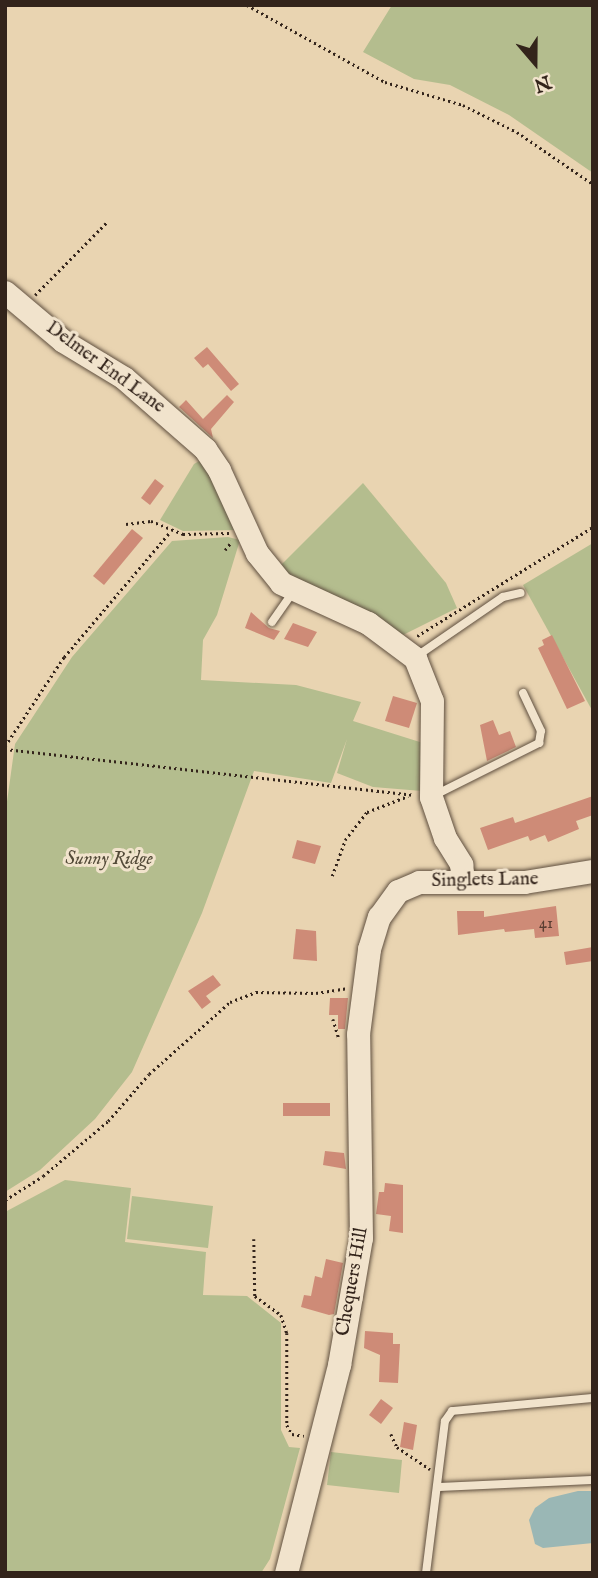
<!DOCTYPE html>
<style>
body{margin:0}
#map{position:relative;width:598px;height:1578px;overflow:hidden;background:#e9d4b1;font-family:"IM FELL English",serif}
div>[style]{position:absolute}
.green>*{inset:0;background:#b4bd8e}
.water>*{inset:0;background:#9ab7b5}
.building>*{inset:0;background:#ce8b77}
.path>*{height:2.5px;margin-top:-1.25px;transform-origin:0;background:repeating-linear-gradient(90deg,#33241b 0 2px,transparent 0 5.5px)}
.roads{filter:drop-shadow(0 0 2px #605040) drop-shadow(0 0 2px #605040)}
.lane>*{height:8px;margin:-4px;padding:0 4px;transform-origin:4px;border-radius:4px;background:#f1e3cc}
.secondary>*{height:23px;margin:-11.5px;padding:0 11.5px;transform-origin:11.5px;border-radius:11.5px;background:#f1e3cc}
span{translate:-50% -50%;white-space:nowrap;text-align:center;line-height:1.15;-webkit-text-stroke:6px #f1e3cc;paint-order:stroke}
.number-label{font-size:16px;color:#5a3e32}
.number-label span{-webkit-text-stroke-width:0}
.street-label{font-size:19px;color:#33241b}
.park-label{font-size:19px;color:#534a38;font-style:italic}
.frame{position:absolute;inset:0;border:7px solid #33241b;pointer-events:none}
.north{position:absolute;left:500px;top:28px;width:70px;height:70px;-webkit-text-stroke:5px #f1e3cc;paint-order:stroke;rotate:160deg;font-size:19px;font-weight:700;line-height:28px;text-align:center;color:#33241b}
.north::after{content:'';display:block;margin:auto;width:24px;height:32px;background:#33241b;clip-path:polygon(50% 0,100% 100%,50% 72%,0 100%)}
</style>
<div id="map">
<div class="green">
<i style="clip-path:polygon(392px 5px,593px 5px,593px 173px,509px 115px,450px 85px,414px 79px,363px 52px)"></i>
<i style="clip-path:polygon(206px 457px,236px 530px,183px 531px,160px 520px,194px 464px)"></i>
<i style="clip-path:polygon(363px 483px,446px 583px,457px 608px,401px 636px,295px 583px,278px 568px)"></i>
<i style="clip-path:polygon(228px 537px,240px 540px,217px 615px,203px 640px,201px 680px,296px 685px,361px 702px,353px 721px,423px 743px,422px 791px,373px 787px,337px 773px,347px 739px,331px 783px,254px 771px,202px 913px,132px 1072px,95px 1119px,40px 1170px,5px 1192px,5px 816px,15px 744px,72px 657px,172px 541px)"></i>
<i style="clip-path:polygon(593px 543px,593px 712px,523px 585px)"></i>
<i style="clip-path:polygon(65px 1180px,131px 1188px,125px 1242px,206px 1252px,203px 1295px,247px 1296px,281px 1323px,281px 1430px,289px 1447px,300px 1448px,270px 1559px,261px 1573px,5px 1573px,5px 1212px)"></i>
<i style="clip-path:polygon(132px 1196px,213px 1206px,208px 1248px,127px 1239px)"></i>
<i style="clip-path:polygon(331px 1452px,402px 1460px,399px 1493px,327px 1485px)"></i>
</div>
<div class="water">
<i style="clip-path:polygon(578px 1491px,593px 1491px,593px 1543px,543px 1548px,535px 1544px,529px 1520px,535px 1508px,549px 1498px)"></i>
</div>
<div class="building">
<i style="clip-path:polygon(207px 347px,239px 384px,231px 391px,208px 364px,203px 368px,194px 358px)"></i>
<i style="clip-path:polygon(227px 395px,234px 402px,211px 429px,213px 438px,179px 407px,186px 400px,203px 419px)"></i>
<i style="clip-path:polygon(155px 479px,164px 486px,150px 505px,141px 498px)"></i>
<i style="clip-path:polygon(132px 529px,143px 538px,104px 585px,93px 576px)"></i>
<i style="clip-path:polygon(251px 612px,269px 628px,280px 631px,274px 640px,245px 628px)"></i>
<i style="clip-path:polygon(293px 623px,317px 632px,308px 647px,284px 639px)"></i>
<i style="clip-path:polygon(552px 635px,585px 701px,567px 709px,538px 648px,544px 645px,542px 640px)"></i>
<i style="clip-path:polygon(393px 696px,417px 703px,409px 728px,385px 721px)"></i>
<i style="clip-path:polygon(493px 720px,499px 735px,510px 731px,516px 747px,487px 761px,480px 725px)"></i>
<i style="clip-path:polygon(593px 796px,593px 815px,576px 821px,579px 829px,548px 842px,545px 835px,530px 841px,528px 836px,488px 850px,480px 828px,513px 817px,515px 823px)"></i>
<i style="clip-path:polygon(297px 840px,321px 846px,315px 864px,292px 858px)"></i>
<i style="clip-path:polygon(556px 906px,559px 936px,535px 938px,534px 929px,505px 932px,504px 929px,458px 935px,457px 911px,484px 911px,484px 917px)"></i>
<i style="clip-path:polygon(296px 929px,316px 931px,317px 961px,293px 959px)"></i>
<i style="clip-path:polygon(593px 947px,593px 961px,566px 965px,564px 952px)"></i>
<i style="clip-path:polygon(213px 975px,221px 985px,206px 996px,211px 1002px,202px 1009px,188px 991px)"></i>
<i style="clip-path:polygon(330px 998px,348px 998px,345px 1029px,338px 1029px,338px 1015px,329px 1015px)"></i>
<i style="clip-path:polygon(283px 1103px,330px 1103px,330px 1116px,283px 1116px)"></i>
<i style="clip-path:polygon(325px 1151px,344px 1153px,346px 1169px,323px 1165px)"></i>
<i style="clip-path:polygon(385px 1183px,403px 1185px,403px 1233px,389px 1231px,391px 1216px,376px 1214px,379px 1192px,384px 1192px)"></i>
<i style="clip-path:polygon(326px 1259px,343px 1263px,334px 1314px,329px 1315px,301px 1307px,304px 1295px,311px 1296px,315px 1276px,322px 1278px)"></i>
<i style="clip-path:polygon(365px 1331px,393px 1333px,393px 1344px,400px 1344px,398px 1383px,379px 1382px,380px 1355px,364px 1348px)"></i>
<i style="clip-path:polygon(381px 1399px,393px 1408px,381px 1424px,369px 1415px)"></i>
<i style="clip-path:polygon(404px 1422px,417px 1425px,413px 1450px,400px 1447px)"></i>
</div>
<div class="path">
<i style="left:247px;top:5px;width:158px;rotate:29.2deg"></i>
<i style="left:385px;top:82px;width:81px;rotate:16.4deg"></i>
<i style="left:463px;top:105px;width:60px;rotate:26.6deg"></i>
<i style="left:517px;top:132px;width:92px;rotate:34.4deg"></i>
<i style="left:35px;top:295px;width:104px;rotate:-45.4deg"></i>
<i style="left:126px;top:524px;width:25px;rotate:-7deg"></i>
<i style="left:151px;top:521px;width:35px;rotate:22deg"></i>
<i style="left:183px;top:534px;width:46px;rotate:-1.2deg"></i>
<i style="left:225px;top:550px;width:11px;rotate:-52deg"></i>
<i style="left:417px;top:636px;width:207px;rotate:-31.8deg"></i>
<i style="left:5px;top:746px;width:107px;rotate:-56.5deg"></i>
<i style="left:64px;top:657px;width:165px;rotate:-49.7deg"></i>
<i style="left:5px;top:749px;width:410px;rotate:6.4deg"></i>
<i style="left:332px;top:876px;width:38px;rotate:-70deg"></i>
<i style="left:345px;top:840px;width:36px;rotate:-52deg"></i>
<i style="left:367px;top:812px;width:44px;rotate:-21.3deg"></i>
<i style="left:333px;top:1019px;width:21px;rotate:73deg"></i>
<i style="left:5px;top:1200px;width:45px;rotate:-32.3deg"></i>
<i style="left:43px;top:1176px;width:85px;rotate:-40.2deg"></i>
<i style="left:108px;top:1121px;width:62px;rotate:-48.9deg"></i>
<i style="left:149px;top:1074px;width:108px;rotate:-41.6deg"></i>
<i style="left:230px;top:1002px;width:28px;rotate:-21deg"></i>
<i style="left:256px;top:992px;width:60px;rotate:1deg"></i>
<i style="left:316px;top:993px;width:31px;rotate:-9deg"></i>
<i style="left:254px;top:1239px;width:57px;rotate:89deg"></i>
<i style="left:255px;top:1296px;width:32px;rotate:36deg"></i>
<i style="left:281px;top:1315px;width:19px;rotate:72deg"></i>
<i style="left:287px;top:1333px;width:92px;rotate:90deg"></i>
<i style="left:287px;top:1425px;width:10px;rotate:61deg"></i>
<i style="left:292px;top:1434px;width:12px;rotate:9deg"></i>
<i style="left:391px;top:1434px;width:14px;rotate:65deg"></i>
<i style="left:397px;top:1447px;width:40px;rotate:34deg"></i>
</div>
<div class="roads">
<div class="lane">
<i style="left:272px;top:622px;width:39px;rotate:-55deg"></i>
<i style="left:417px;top:656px;width:104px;rotate:-34.5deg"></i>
<i style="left:503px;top:597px;width:18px;rotate:-13deg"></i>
<i style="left:433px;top:796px;width:119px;rotate:-26.6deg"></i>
<i style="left:539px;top:743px;width:12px;rotate:-81deg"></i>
<i style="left:541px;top:731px;width:42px;rotate:-115.3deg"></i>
<i style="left:438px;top:1487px;width:155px;rotate:-2.6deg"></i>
<i style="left:426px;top:1573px;width:153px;rotate:-82.9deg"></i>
<i style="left:445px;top:1421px;width:12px;rotate:-55deg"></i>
<i style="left:452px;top:1411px;width:142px;rotate:-5.3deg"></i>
</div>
<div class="secondary">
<i style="left:5px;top:292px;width:76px;rotate:40.2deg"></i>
<i style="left:63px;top:341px;width:71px;rotate:31.2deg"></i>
<i style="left:124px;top:378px;width:108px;rotate:41.2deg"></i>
<i style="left:205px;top:449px;width:25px;rotate:56deg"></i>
<i style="left:219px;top:470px;width:91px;rotate:65.4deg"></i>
<i style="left:257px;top:553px;width:38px;rotate:51deg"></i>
<i style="left:281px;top:583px;width:96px;rotate:24.7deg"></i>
<i style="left:368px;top:623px;width:59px;rotate:36.7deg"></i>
<i style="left:415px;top:658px;width:46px;rotate:68.4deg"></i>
<i style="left:432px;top:701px;width:96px;rotate:90.6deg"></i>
<i style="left:431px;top:797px;width:43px;rotate:71.1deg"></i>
<i style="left:445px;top:838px;width:31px;rotate:58deg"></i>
<i style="left:461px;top:864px;width:16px;rotate:83deg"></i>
<i style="left:286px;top:1573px;width:215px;rotate:-75.7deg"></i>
<i style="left:339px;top:1365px;width:129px;rotate:-80.2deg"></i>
<i style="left:361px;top:1238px;width:204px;rotate:-90.8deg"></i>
<i style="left:358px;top:1034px;width:86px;rotate:-82.6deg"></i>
<i style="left:369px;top:949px;width:34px;rotate:-73deg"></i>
<i style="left:379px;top:917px;width:32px;rotate:-54deg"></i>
<i style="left:398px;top:891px;width:23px;rotate:-23deg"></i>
<i style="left:419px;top:882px;width:105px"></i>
<i style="left:524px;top:882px;width:70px;rotate:-9.1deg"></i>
</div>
</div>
<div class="number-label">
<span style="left:546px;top:924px">41</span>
</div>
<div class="street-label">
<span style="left:105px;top:368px;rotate:36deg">Delmer End Lane</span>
<span style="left:485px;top:881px;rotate:-1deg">Singlets Lane</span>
<span style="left:353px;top:1282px;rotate:-80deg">Chequers Hill</span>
</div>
<div class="park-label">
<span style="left:109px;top:860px">Sunny Ridge</span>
</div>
<div class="frame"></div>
<div class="north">N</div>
</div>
